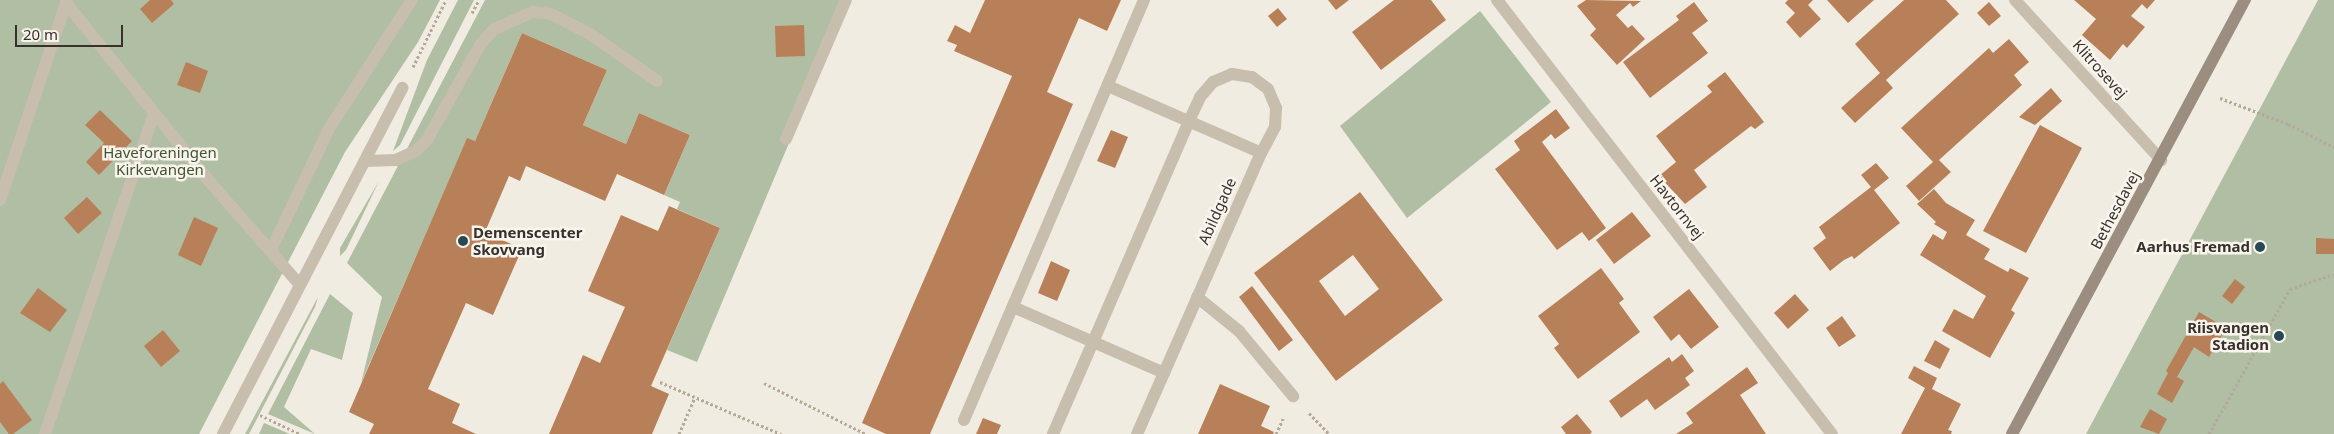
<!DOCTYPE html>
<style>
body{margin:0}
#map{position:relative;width:2334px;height:434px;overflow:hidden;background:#f1ece1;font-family:"Noto Sans",sans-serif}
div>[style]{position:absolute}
.green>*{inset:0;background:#b0bea3}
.building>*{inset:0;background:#b88058}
.path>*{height:3px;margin-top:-1.5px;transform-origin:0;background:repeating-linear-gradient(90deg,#b4a999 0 2.5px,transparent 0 5px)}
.lane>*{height:12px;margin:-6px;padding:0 6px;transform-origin:6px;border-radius:6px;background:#c8beae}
.street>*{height:12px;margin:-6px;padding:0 6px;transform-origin:6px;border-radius:6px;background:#c8beae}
.secondary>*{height:12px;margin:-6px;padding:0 6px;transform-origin:6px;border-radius:6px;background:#9b8e80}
.dots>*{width:14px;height:14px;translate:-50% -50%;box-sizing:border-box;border:2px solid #f9f5ed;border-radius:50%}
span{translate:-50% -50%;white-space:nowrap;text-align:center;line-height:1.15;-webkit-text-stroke:5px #f9f5ed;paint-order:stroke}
.street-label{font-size:15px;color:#37312c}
.park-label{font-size:15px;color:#415332}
.poi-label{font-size:15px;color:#37312c;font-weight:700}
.left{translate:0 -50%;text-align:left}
.right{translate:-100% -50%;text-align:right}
.scale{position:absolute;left:15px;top:25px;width:108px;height:22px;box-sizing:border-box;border:2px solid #37312c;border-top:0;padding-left:6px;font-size:15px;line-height:18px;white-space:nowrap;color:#37312c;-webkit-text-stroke:4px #f9f5ed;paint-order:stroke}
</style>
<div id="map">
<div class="green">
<i style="clip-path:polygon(0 0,440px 0,418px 42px,345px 152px,199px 434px,0 434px)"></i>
<i style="clip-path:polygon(458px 0,474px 0,400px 145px,393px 151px,427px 60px)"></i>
<i style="clip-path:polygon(485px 0,849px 0,697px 362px,667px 350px,720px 228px,677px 209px,680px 202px,664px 195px,690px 135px,639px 113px,626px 144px,583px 125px,607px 70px,522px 33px,475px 141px,467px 139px,361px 383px,382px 297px,347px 263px)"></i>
<i style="clip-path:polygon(2318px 0,2334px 0,2334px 434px,2086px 434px)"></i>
<i style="clip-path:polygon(1480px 11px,1551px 102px,1407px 218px,1340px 126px)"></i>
<i style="clip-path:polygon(379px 181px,346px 250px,340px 256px,340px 248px)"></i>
<i style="clip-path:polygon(330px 294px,353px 313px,342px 360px,311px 349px,284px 407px,315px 434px,268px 414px)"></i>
<i style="clip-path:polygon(318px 297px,315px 307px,249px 434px,245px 434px)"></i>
<i style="clip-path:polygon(264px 423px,290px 434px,259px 434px)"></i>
</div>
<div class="building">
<i style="clip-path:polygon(150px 0,171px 0,174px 4px,152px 23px,140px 9px)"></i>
<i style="clip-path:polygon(985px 0,1121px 0,1107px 31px,1079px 18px,1047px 92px,1073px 104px,930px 434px,886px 434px,862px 423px,1012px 76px,954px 51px,957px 45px,947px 41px,955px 25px,970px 33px)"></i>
<i style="clip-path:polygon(1328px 0,1349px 0,1336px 10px)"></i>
<i style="clip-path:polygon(1394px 0,1431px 0,1446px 20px,1381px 70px,1352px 32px)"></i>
<i style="clip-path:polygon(1586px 0,1641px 1px,1633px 7px,1630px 3px,1616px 15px,1628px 28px,1632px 25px,1645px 39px,1617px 65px,1590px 35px,1596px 29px,1577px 6px)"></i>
<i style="clip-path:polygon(1788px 0,1813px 0,1808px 5px,1821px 19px,1800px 38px,1786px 22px,1795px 13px,1785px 3px)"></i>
<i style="clip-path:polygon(1827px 0,1874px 0,1848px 23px)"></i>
<i style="clip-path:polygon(1904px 0,1946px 0,1959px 14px,1886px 80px,1893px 88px,1855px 123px,1841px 108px,1880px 73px,1855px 44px)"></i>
<i style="clip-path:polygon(2074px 0,2155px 0,2147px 9px,2142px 4px,2131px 16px,2145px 27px,2127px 48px,2123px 44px,2110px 60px,2082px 35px,2096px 19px)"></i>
<i style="clip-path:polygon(1694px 2px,1708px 21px,1692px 33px,1708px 53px,1650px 98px,1623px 62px,1679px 20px,1676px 16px)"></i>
<i style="clip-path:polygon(1989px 2px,2001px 16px,1989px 26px,1977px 13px)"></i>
<i style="clip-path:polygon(1278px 8px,1287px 19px,1277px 27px,1268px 16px)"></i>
<i style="clip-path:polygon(804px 25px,805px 56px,776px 57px,775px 26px)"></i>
<i style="clip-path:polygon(522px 33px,607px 70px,583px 125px,626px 144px,639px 113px,690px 135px,664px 195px,617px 174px,605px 201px,526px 166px,520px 181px,509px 176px,485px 232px,522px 249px,493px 315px,466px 303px,428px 389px,460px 404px,452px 423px,476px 434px,369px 434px,374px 424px,349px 412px,467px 138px,475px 141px)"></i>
<i style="clip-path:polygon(2009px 39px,2029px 62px,2014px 75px,2022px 85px,1939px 160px,1951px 172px,1919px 201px,1906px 186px,1933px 162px,1901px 128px,1989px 48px,1993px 53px)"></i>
<i style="clip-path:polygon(186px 62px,208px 71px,200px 93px,177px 85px)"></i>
<i style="clip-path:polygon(1725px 72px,1764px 122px,1755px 129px,1751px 126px,1694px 170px,1707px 187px,1685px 204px,1659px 176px,1676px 162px,1656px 136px,1712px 92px,1707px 86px)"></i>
<i style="clip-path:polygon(2051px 88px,2062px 101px,2035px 125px,2019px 117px)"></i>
<i style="clip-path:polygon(1556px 109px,1570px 128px,1555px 139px,1551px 134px,1542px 142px,1606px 228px,1589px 241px,1582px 232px,1557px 250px,1495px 169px,1520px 150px,1514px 141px)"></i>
<i style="clip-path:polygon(100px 110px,132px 141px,99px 175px,86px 162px,104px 143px,85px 125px)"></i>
<i style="clip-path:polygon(2040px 125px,2082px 148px,2026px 253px,1983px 231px)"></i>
<i style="clip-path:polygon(1111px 130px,1128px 137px,1115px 168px,1097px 161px)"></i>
<i style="clip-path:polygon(1876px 163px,1889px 178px,1874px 190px,1900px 223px,1854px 259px,1852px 256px,1844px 260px,1830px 271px,1813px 248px,1826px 238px,1819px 227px,1871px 187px,1861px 175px)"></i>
<i style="clip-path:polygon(1934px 189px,1946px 203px,1975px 220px,1966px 235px,1990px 249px,1984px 259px,2008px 272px,2010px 268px,2029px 278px,2011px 310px,2015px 313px,1990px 358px,1942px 331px,1954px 309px,1973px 319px,1986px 296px,1920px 255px,1933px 234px,1943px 240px,1947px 232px,1934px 224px,1936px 222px,1917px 204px)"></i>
<i style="clip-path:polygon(evenodd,1360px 192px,1443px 300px,1336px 381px,1254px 273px,1360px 192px,1353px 255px,1379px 289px,1345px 316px,1319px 281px,1353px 255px)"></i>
<i style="clip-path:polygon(87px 197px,102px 213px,78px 234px,64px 218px)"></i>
<i style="clip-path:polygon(669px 206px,720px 228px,651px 386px,669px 394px,652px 434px,549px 434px,583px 355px,600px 363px,625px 307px,588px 291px,621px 215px,658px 231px)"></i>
<i style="clip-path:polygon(1632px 212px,1651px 236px,1614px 264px,1596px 240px)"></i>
<i style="clip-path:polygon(194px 217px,218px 228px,201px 266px,178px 255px)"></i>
<i style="clip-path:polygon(2316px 238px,2334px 239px,2334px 254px,2316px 254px)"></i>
<i style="clip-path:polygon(1051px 261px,1070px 270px,1057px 301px,1038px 293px)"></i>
<i style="clip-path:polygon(1601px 268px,1624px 299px,1619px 303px,1640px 332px,1578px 379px,1554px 348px,1559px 344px,1538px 316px)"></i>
<i style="clip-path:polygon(2235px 279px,2245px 287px,2232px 304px,2222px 296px)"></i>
<i style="clip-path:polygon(1252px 286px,1293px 340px,1279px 351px,1239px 297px)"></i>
<i style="clip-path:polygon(38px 288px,67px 310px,50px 332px,20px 313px)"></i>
<i style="clip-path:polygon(1689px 289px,1719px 327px,1691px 349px,1679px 334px,1671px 341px,1653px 317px)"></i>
<i style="clip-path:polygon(1795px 294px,1809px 310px,1788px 329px,1774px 313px)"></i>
<i style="clip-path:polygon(2199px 312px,2226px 328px,2209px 357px,2194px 347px,2177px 377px,2184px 381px,2172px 403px,2157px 394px,2168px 373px,2166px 371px)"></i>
<i style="clip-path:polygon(1842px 316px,1856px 336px,1839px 347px,1826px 328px)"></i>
<i style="clip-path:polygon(163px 330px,180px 351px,161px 367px,144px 346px)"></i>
<i style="clip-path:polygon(1935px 340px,1950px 349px,1940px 369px,1924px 361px)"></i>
<i style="clip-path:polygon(1682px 354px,1694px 371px,1685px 378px,1690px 385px,1655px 410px,1647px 399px,1621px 418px,1609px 401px,1669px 357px,1672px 362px)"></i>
<i style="clip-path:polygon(1914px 366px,1937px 378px,1932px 389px,1961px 404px,1948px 430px,1952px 431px,1951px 434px,1901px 434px,1925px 388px,1908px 378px)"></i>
<i style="clip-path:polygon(1747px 367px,1758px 383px,1740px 395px,1766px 434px,1676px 434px,1693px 423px,1686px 413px)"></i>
<i style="clip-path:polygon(3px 381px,32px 420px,13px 434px,9px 434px,0 422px,0 384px)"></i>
<i style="clip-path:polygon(1220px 384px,1270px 406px,1261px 426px,1274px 432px,1273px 434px,1198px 434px)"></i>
<i style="clip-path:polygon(2150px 409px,2167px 419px,2159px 434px,2140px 427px)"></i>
<i style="clip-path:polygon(1577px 414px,1592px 432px,1590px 434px,1566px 434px,1561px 427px)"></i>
<i style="clip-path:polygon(983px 418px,1001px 425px,997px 434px,976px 434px)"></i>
</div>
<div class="path">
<i style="left:472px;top:13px;width:15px;rotate:-62deg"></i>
<i style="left:413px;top:67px;width:75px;rotate:-63.8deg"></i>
<i style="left:2220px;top:98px;width:73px;rotate:20.9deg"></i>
<i style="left:2288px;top:124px;width:51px;rotate:26.6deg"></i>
<i style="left:660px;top:382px;width:132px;rotate:23.3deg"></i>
<i style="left:764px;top:383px;width:114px;rotate:26.6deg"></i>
<i style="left:1309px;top:413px;width:29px;rotate:46deg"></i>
<i style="left:260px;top:415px;width:44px;rotate:25.4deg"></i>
<i style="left:679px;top:434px;width:40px;rotate:-66.6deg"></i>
<i style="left:1276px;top:434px;width:17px;rotate:-65deg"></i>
<i style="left:2209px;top:434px;width:166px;rotate:-60.8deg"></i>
<i style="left:2290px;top:289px;width:46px;rotate:-18.8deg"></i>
</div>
<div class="lane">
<i style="left:66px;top:3px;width:228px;rotate:51.2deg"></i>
<i style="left:209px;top:181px;width:138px;rotate:48.8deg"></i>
<i style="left:786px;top:139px;width:151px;rotate:-66.7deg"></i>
<i style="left:365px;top:161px;width:31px;rotate:-2deg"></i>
<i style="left:396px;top:160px;width:23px;rotate:-25deg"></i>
<i style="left:417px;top:150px;width:14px;rotate:-45deg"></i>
<i style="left:427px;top:140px;width:109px;rotate:-60.8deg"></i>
<i style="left:480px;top:45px;width:21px;rotate:-49deg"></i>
<i style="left:494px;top:29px;width:43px;rotate:-23.6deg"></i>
<i style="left:533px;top:12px;width:18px;rotate:6deg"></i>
<i style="left:551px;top:14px;width:44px;rotate:27.1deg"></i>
<i style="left:590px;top:34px;width:82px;rotate:35deg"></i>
<i style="left:0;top:200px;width:211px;rotate:-71.5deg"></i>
<i style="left:271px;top:250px;width:136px;rotate:-64.4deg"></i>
<i style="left:330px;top:127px;width:151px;rotate:-57.2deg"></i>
<i style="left:1197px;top:297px;width:54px;rotate:39deg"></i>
<i style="left:1239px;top:331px;width:85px;rotate:50.3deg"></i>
<i style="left:1013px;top:307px;width:165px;rotate:23.6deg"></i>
<i style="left:964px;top:420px;width:457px;rotate:-66.8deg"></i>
<i style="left:45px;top:434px;width:339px;rotate:-71.2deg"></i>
<i style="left:1053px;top:434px;width:341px;rotate:-66.5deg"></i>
<i style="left:1189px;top:121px;width:26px;rotate:-65deg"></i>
<i style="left:1200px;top:97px;width:20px;rotate:-49deg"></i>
<i style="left:1213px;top:82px;width:21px;rotate:-23deg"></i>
<i style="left:1232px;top:74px;width:20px;rotate:9deg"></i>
<i style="left:1252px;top:77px;width:20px;rotate:37deg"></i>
<i style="left:1268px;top:89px;width:21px;rotate:67deg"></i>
<i style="left:1276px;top:108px;width:19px;rotate:93deg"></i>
<i style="left:1275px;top:127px;width:30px;rotate:118deg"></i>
</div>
<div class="street">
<i style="left:1497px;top:0;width:548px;rotate:52.34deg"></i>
<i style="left:2015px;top:0;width:217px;rotate:47.6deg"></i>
<i style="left:1108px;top:86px;width:167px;rotate:23.6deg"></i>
<i style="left:1261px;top:153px;width:307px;rotate:113.8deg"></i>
<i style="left:223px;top:434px;width:390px;rotate:-62.6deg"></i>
</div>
<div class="secondary">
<i style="left:2012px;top:434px;width:493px;rotate:-61.8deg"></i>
</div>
<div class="dots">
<i style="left:463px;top:241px;background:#264954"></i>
<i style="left:2260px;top:247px;background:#264954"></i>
<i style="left:2279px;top:336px;background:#264954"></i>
</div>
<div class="street-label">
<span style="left:2100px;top:69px;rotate:48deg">Klitrosevej</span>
<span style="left:1677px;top:207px;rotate:52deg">Havtornvej</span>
<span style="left:2115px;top:210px;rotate:-62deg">Bethesdavej</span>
<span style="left:1217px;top:211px;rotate:-66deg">Abildgade</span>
</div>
<div class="park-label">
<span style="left:160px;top:161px">Haveforeningen<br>Kirkevangen</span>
</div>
<div class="poi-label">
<span class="left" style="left:473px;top:241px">Demenscenter<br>Skovvang</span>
<span class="right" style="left:2250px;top:247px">Aarhus Fremad</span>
<span class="right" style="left:2269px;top:336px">Riisvangen<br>Stadion</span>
</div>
<div class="scale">20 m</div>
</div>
